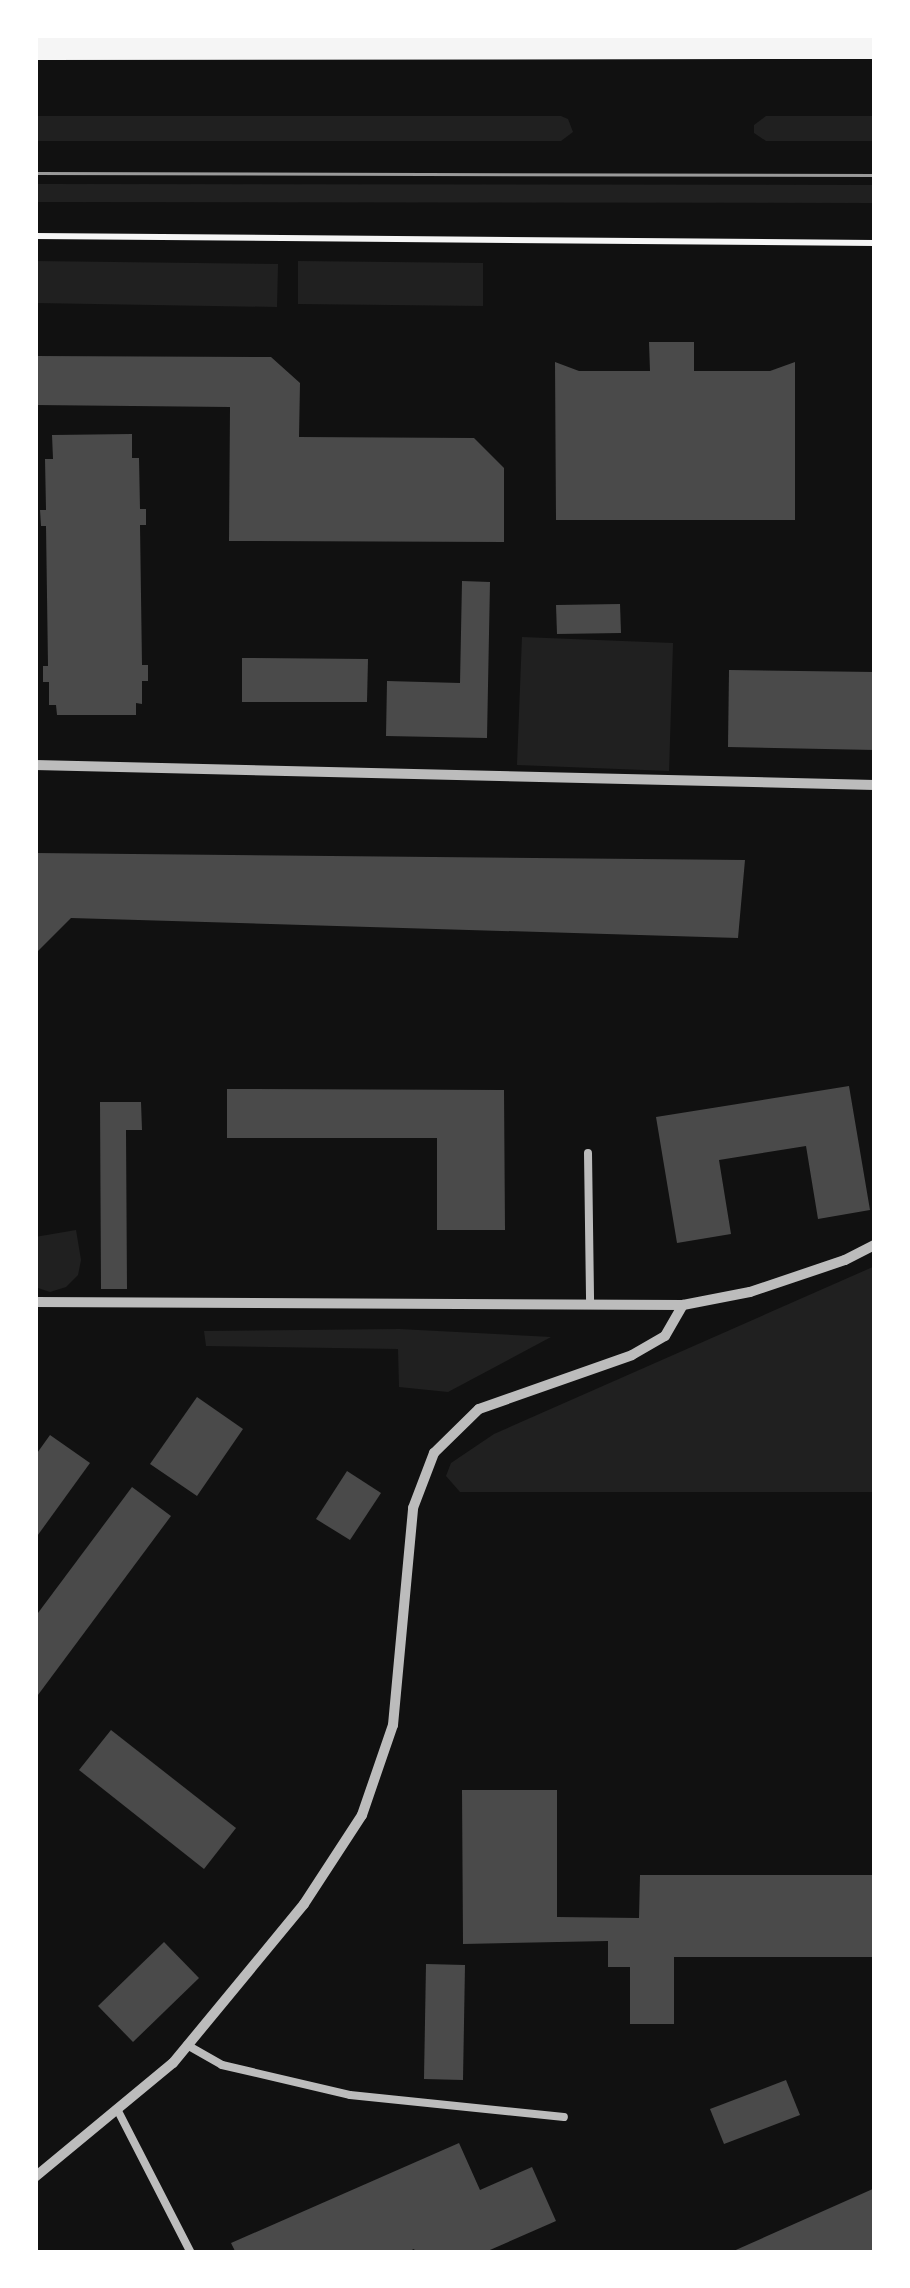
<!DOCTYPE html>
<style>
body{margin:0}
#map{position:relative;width:910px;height:2288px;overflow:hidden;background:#111;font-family:"Golos Text",sans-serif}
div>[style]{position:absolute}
.green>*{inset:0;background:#202020}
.building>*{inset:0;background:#4a4a4a}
.path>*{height:6px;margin:-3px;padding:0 3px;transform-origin:3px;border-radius:3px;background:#f5f5f5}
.service>*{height:8px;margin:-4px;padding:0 4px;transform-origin:4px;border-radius:4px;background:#bcbcbc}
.minor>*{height:10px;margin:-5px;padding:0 5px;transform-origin:5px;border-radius:5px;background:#bcbcbc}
.trunk>*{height:28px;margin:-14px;padding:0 14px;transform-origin:14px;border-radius:14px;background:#f5f5f5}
.tram>*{height:2.5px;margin:-1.25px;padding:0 1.25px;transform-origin:1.25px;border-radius:1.25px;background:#9a9a9a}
span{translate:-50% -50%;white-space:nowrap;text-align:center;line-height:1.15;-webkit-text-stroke:9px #fff;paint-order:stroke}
.frame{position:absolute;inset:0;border:38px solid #fff;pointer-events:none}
</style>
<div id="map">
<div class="green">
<i style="clip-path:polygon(35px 116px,561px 116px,568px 119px,573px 132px,561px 141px,35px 141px)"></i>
<i style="clip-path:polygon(766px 116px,875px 116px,875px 141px,766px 141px,754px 133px,754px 125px)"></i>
<i style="clip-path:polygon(35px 184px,875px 185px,875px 203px,35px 202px)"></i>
<i style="clip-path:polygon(35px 261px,278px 264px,277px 307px,35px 303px)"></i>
<i style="clip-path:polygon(298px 261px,483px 263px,483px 306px,298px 304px)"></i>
<i style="clip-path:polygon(522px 637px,673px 643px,669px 771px,517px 765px)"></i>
<i style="clip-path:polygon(76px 1230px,81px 1260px,78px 1275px,66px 1287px,50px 1292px,35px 1287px,35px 1237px)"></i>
<i style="clip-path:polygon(875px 1266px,874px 1492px,460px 1492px,446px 1476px,451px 1463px,494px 1434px)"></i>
<i style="clip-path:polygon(399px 1329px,551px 1337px,448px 1392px,399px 1387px,398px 1349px,206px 1346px,204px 1331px)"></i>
</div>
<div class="building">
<i style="clip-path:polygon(649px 342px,694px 342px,694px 371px,770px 371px,795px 362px,795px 520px,556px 520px,555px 362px,579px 371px,650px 371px)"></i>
<i style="clip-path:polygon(35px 356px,271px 357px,300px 383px,299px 437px,474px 438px,504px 468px,504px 542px,229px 541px,230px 407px,35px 405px)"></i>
<i style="clip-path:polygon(132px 434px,132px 458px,139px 458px,140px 509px,146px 509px,146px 525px,140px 525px,142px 665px,148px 665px,148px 681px,142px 681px,142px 704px,136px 703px,136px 715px,57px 715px,56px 705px,49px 705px,49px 682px,43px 682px,43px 666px,48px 666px,46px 526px,41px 526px,40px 510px,46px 510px,45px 459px,53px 459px,52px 435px)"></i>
<i style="clip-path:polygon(462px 581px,490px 582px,487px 738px,386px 736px,387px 681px,460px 683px)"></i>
<i style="clip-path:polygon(620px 604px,621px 633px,557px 634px,556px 605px)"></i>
<i style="clip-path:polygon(242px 658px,368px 659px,367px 702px,242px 702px)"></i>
<i style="clip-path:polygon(729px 670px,875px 672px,875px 750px,728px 747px)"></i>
<i style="clip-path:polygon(35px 853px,745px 860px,738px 938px,71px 918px,35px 954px)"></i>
<i style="clip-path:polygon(849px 1086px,870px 1210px,818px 1219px,806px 1146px,719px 1160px,731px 1234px,677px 1243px,656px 1117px)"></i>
<i style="clip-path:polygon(227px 1089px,504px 1090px,505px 1230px,437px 1230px,437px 1138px,227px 1138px)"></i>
<i style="clip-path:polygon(100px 1102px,141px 1102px,142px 1130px,126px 1130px,127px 1289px,101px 1289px)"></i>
<i style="clip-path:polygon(197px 1397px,243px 1429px,197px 1496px,150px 1464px)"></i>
<i style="clip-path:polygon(50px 1435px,90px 1463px,35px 1539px,35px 1456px)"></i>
<i style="clip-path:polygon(347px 1471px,381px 1493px,350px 1540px,316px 1519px)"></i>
<i style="clip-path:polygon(132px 1487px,171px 1516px,35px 1699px,35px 1617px)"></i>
<i style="clip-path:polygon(111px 1730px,236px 1828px,204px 1869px,79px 1770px)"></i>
<i style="clip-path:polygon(462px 1790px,557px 1790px,557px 1917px,639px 1918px,640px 1875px,875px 1875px,875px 1957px,674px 1957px,674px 2024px,630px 2024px,630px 1967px,608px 1967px,608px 1941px,463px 1944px)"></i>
<i style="clip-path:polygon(164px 1942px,199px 1978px,133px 2042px,98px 2006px)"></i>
<i style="clip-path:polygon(426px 1964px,465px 1965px,463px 2080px,424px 2079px)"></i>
<i style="clip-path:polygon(786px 2080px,800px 2115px,724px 2144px,710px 2109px)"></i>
<i style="clip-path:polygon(459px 2143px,480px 2190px,532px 2167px,556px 2221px,483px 2253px,416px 2253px,414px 2249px,405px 2253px,236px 2253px,231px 2243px)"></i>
<i style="clip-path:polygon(875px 2188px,875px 2253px,729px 2253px)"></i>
</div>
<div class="path">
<i style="left:35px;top:236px;width:840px;rotate:0.48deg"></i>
</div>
<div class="service">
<i style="left:588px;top:1153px;width:152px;rotate:89.2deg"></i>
<i style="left:187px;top:2045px;width:40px;rotate:29.7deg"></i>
<i style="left:222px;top:2065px;width:131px;rotate:13.2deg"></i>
<i style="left:350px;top:2095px;width:215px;rotate:5.9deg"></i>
<i style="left:117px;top:2109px;width:162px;rotate:62.8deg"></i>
</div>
<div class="minor">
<i style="left:35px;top:765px;width:840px;rotate:1.36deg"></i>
<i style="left:35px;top:1302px;width:648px;rotate:0.27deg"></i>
<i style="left:683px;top:1305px;width:68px;rotate:-11deg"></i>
<i style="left:750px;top:1292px;width:100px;rotate:-18.6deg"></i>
<i style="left:845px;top:1260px;width:34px;rotate:-27deg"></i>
<i style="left:35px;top:2177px;width:179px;rotate:-39.6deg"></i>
<i style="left:173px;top:2063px;width:206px;rotate:-50.5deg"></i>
<i style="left:304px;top:1904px;width:106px;rotate:-56.9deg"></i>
<i style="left:362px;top:1815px;width:95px;rotate:-71deg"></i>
<i style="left:393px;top:1725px;width:218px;rotate:-84.7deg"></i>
<i style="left:413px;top:1508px;width:59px;rotate:-69.1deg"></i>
<i style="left:434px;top:1453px;width:63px;rotate:-44.4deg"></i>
<i style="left:479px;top:1409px;width:162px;rotate:-19.4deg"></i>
<i style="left:632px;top:1355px;width:38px;rotate:-30deg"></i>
<i style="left:665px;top:1336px;width:36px;rotate:-60deg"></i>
</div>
<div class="trunk">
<i style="left:35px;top:46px;width:840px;rotate:-0.07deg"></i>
</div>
<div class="tram">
<i style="left:35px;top:173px;width:840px;rotate:0.14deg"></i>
</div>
<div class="frame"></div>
</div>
